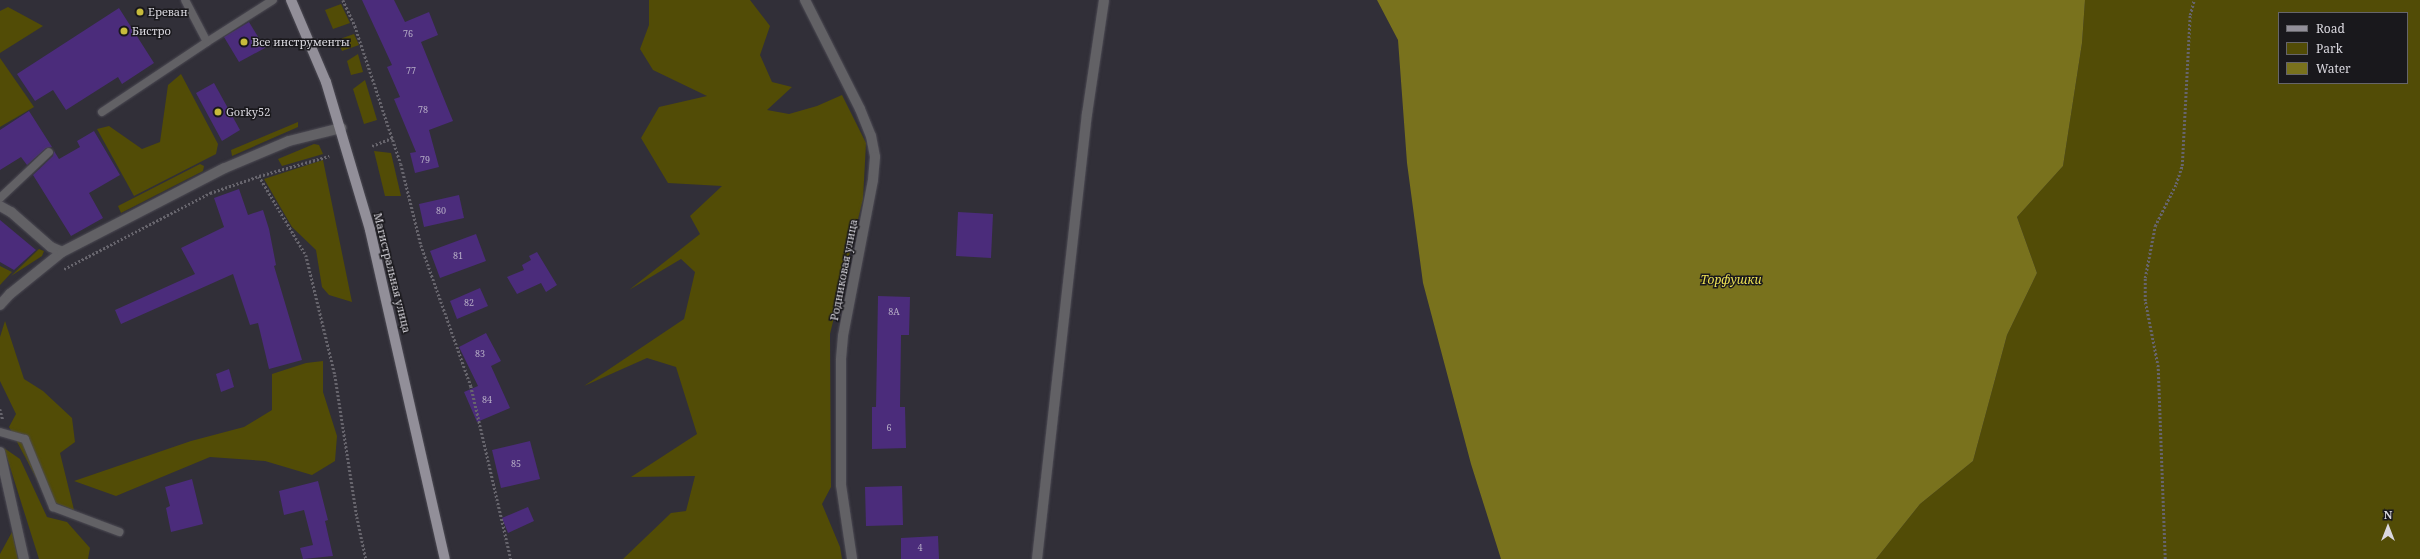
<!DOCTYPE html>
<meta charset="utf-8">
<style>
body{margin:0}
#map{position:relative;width:2420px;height:559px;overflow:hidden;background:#312f38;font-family:"Noto Serif",serif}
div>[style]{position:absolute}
.green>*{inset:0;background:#524c06}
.water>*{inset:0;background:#79721d}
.building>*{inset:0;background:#4b2c7b}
.path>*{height:2.5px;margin-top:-1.25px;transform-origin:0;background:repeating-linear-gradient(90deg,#67656d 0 2px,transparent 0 4px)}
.roads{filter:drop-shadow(0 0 1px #4c4a53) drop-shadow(0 0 1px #4c4a53)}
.service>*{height:8px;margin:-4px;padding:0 4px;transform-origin:4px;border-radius:4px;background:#626165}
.minor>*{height:10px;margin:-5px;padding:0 5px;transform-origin:5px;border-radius:5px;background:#626165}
.primary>*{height:10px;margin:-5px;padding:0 5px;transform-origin:5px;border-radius:5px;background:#928f99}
.dots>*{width:11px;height:11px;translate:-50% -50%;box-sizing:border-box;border:2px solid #19181c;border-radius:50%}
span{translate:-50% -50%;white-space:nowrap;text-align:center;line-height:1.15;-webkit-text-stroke:3px #19181c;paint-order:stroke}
.number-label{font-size:9px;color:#b6adc6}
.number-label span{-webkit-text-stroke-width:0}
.poi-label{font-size:11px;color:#dad8df}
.left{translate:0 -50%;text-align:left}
.street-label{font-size:11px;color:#dad8df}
.water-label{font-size:12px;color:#ede154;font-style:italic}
.legend{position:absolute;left:2278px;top:12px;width:130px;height:72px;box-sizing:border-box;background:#19181c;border:1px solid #66656a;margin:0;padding:5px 7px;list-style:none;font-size:12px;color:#dad8df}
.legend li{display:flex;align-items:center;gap:8px;height:20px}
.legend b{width:20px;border:1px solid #66656a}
.north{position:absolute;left:2368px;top:507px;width:40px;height:40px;-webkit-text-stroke:3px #19181c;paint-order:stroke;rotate:0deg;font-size:11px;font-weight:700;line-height:16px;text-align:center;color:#dad8df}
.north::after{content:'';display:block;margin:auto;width:14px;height:18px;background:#dad8df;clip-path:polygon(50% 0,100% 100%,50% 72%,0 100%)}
</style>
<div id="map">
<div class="green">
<i style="clip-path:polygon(649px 0,750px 0,770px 26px,760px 55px,772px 82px,792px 87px,767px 110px,789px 114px,817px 106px,842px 95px,866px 143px,863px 199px,830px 334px,831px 487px,822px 504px,840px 547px,842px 559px,623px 559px,671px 513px,686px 511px,695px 476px,631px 477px,697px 434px,676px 367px,647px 358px,584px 386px,684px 319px,695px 272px,681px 259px,629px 290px,700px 234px,690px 216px,722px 186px,668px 183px,641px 138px,659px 107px,707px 96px,653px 70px,640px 49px,649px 25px)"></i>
<i style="clip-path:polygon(evenodd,2085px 0,2420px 0,2420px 559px,1876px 559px,1920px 504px,1973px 461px,2007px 335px,2037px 273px,2017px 217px,2063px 166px,2082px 43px,2085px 0,2279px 13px,2407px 13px,2407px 83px,2279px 83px,2279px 13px)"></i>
<i style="clip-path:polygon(341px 4px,350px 23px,333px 29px,325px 10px)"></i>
<i style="clip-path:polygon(8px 7px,43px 26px,0 53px,0 11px)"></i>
<i style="clip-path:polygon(354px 34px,359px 45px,342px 51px,337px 40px)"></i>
<i style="clip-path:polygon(358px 54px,363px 72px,351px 75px,347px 61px)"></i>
<i style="clip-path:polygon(0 58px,34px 107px,0 127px)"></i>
<i style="clip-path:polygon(181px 74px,218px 144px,216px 154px,134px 196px,97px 129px,109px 126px,142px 149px,160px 142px,168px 85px)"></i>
<i style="clip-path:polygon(365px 80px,377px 120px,364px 124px,353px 89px)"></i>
<i style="clip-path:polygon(298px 122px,298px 127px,232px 156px,231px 150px)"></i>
<i style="clip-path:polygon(314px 144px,319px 145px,323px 154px,282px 166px,278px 159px)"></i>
<i style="clip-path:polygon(374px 151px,391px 153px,401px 196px,385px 196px)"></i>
<i style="clip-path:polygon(323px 160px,352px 302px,329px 295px,322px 287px,316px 250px,292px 227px,264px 179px)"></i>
<i style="clip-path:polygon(200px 164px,204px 166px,203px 171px,121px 213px,118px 206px)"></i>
<i style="clip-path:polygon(39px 249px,44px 251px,42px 256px,11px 276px)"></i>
<i style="clip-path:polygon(0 266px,12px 272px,0 285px)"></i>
<i style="clip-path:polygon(5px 321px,24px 379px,43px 391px,72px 418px,75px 442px,60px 453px,74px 510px,48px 500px,9px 427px,16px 414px,0 381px,0 337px)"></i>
<i style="clip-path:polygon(323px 361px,323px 392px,337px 436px,335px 461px,312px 475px,265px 461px,210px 457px,116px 496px,74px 481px,191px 441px,244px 427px,272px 410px,272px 374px,306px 363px)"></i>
<i style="clip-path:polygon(4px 448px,20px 459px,47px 517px,67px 522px,90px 548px,88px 559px,39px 559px)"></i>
<i style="clip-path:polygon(12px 532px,18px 559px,0 559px,0 554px)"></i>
</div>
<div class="water">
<i style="clip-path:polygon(1377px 0,2085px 0,2082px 43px,2063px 166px,2017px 217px,2037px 273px,2007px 335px,1973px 461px,1920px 504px,1876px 559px,1501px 559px,1471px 464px,1423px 283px,1407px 163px,1398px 40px)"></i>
</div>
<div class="building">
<i style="clip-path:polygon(362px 0,394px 0,405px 22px,429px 12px,438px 35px,421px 42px,453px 121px,429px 130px,439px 167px,415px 173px,410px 153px,416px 152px,394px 99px,400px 97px,387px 67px,392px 65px)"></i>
<i style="clip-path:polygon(119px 8px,154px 63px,122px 84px,118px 77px,66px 110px,53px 90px,35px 101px,17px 74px)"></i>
<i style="clip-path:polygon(249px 22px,265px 48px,239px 62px,224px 37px)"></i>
<i style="clip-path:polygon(214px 83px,240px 130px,222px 141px,196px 93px)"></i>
<i style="clip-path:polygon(29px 111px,52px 147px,46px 148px,27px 165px,21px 157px,0 170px,0 130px)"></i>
<i style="clip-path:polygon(94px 131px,120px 175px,89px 193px,103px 218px,71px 236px,33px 175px,53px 156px,54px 151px,59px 159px,80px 147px,77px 141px)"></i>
<i style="clip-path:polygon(239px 189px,248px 215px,263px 210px,269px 229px,276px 265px,274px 266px,302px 360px,269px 369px,258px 323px,250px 325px,233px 274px,121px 324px,115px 310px,195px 274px,181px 248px,224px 227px,214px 198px)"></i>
<i style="clip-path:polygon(459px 195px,464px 218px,424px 227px,419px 204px)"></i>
<i style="clip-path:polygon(958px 212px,993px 214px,991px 258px,956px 256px)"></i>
<i style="clip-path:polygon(0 220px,36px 250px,14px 270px,0 262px)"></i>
<i style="clip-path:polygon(476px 234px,486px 261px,440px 278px,430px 251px)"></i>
<i style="clip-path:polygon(537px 252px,557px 285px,546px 292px,541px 283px,517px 294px,507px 277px,524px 270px,522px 265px,531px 260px,529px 256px)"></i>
<i style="clip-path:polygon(480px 288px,488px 306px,457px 319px,450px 301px)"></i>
<i style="clip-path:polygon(878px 296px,910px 297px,909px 335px,901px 335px,900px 407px,905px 407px,906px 448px,872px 449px,872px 407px,876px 407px)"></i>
<i style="clip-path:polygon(486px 333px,501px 361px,491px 366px,510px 408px,477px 422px,464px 392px,478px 386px,459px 347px)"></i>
<i style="clip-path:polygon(229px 369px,234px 387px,221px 392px,216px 374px)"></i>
<i style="clip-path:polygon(530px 441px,540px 479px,501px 488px,492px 450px)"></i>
<i style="clip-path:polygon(192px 479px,203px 524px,171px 532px,166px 508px,170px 506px,165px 487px)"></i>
<i style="clip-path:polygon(318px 481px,328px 520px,325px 521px,333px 556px,303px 559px,300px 548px,313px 545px,304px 510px,284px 515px,279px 491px)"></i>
<i style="clip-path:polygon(902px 486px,903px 525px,866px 526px,865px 487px)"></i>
<i style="clip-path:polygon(528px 507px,534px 521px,508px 533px,502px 518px)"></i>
<i style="clip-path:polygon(938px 536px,939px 559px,901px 559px,901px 538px)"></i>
</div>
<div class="path">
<i style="left:343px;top:0;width:29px;rotate:65deg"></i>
<i style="left:355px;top:26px;width:145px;rotate:71.6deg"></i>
<i style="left:401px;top:164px;width:83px;rotate:76.1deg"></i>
<i style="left:421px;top:245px;width:150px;rotate:70.5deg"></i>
<i style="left:471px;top:386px;width:178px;rotate:77deg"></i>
<i style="left:372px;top:146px;width:22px;rotate:-22deg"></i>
<i style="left:259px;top:176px;width:92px;rotate:59.3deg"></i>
<i style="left:306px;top:255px;width:123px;rotate:76.4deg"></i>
<i style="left:335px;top:375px;width:144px;rotate:81.2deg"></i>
<i style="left:357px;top:517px;width:43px;rotate:77.9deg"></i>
<i style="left:64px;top:269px;width:165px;rotate:-27.5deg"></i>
<i style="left:210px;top:193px;width:52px;rotate:-19.1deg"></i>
<i style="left:259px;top:176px;width:73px;rotate:-15.9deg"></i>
<i style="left:0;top:409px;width:11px;rotate:75deg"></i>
<i style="left:2165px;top:559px;width:192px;rotate:-92.1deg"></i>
<i style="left:2158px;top:367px;width:67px;rotate:-101.1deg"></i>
<i style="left:2145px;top:301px;width:23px;rotate:-90deg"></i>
<i style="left:2145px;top:278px;width:53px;rotate:-79.1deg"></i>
<i style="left:2155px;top:226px;width:47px;rotate:-63.4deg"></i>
<i style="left:2176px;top:184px;width:19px;rotate:-72deg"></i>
<i style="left:2182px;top:166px;width:151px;rotate:-87deg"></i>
<i style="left:2190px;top:15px;width:16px;rotate:-75deg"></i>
</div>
<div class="roads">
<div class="service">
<i style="left:207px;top:42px;width:78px;rotate:-32.5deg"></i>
<i style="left:102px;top:112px;width:126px;rotate:-33.7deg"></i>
<i style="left:207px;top:42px;width:47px;rotate:-117.6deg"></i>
<i style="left:0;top:198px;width:67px;rotate:-43.2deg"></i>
<i style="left:0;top:432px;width:26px;rotate:16deg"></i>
<i style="left:25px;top:439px;width:74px;rotate:67.6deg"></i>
<i style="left:53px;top:507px;width:71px;rotate:20.7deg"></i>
</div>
<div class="minor">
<i style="left:805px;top:0;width:122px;rotate:63.2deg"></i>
<i style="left:860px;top:109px;width:29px;rotate:68deg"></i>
<i style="left:871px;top:136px;width:21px;rotate:79deg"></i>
<i style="left:875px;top:157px;width:23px;rotate:95deg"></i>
<i style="left:873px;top:180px;width:159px;rotate:100.9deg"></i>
<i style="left:843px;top:336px;width:24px;rotate:95deg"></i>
<i style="left:841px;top:360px;width:125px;rotate:90deg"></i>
<i style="left:841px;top:485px;width:75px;rotate:81.5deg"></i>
<i style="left:0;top:206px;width:13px;rotate:29deg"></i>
<i style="left:11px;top:212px;width:53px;rotate:41.2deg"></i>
<i style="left:51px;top:247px;width:12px;rotate:24deg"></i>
<i style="left:0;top:305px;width:15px;rotate:-48deg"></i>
<i style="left:10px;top:294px;width:67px;rotate:-38.9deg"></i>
<i style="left:62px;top:252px;width:183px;rotate:-27.3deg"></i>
<i style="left:225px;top:168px;width:69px;rotate:-22.9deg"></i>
<i style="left:289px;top:141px;width:54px;rotate:-14deg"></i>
<i style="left:0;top:452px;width:110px;rotate:77.4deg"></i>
<i style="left:1037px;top:559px;width:448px;rotate:-83.6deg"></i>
<i style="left:1087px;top:114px;width:115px;rotate:-81.5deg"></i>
</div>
<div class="primary">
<i style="left:291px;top:0;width:89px;rotate:66.9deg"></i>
<i style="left:326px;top:82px;width:154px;rotate:73.4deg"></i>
<i style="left:370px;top:230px;width:337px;rotate:77.2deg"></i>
</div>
</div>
<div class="dots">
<i style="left:140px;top:12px;background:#c7bb3c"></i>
<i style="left:124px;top:31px;background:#c7bb3c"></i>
<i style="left:244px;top:42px;background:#c7bb3c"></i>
<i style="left:218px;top:112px;background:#c7bb3c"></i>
</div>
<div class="number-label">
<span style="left:408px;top:34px">76</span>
<span style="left:411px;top:71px">77</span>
<span style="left:423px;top:110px">78</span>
<span style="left:425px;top:160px">79</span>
<span style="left:441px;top:211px">80</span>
<span style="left:458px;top:256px">81</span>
<span style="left:469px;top:303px">82</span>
<span style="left:894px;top:312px">8А</span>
<span style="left:480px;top:354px">83</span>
<span style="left:487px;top:400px">84</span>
<span style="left:889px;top:428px">6</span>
<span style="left:516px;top:464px">85</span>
<span style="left:920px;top:548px">4</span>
</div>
<div class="poi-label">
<span class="left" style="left:148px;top:12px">Ереван</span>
<span class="left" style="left:132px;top:31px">Бистро</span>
<span class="left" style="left:252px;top:42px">Все инструменты</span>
<span class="left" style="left:226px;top:112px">Gorky52</span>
</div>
<div class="street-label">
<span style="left:844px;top:270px;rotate:-79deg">Родниковая улица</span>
<span style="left:392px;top:273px;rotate:76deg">Магистральная улица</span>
</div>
<div class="water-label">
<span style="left:1731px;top:280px">Торфушки</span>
</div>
<ul class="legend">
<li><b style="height:5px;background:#928f99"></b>Road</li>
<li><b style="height:11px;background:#524c06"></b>Park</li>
<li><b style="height:11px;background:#79721d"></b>Water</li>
</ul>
<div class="north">N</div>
</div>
